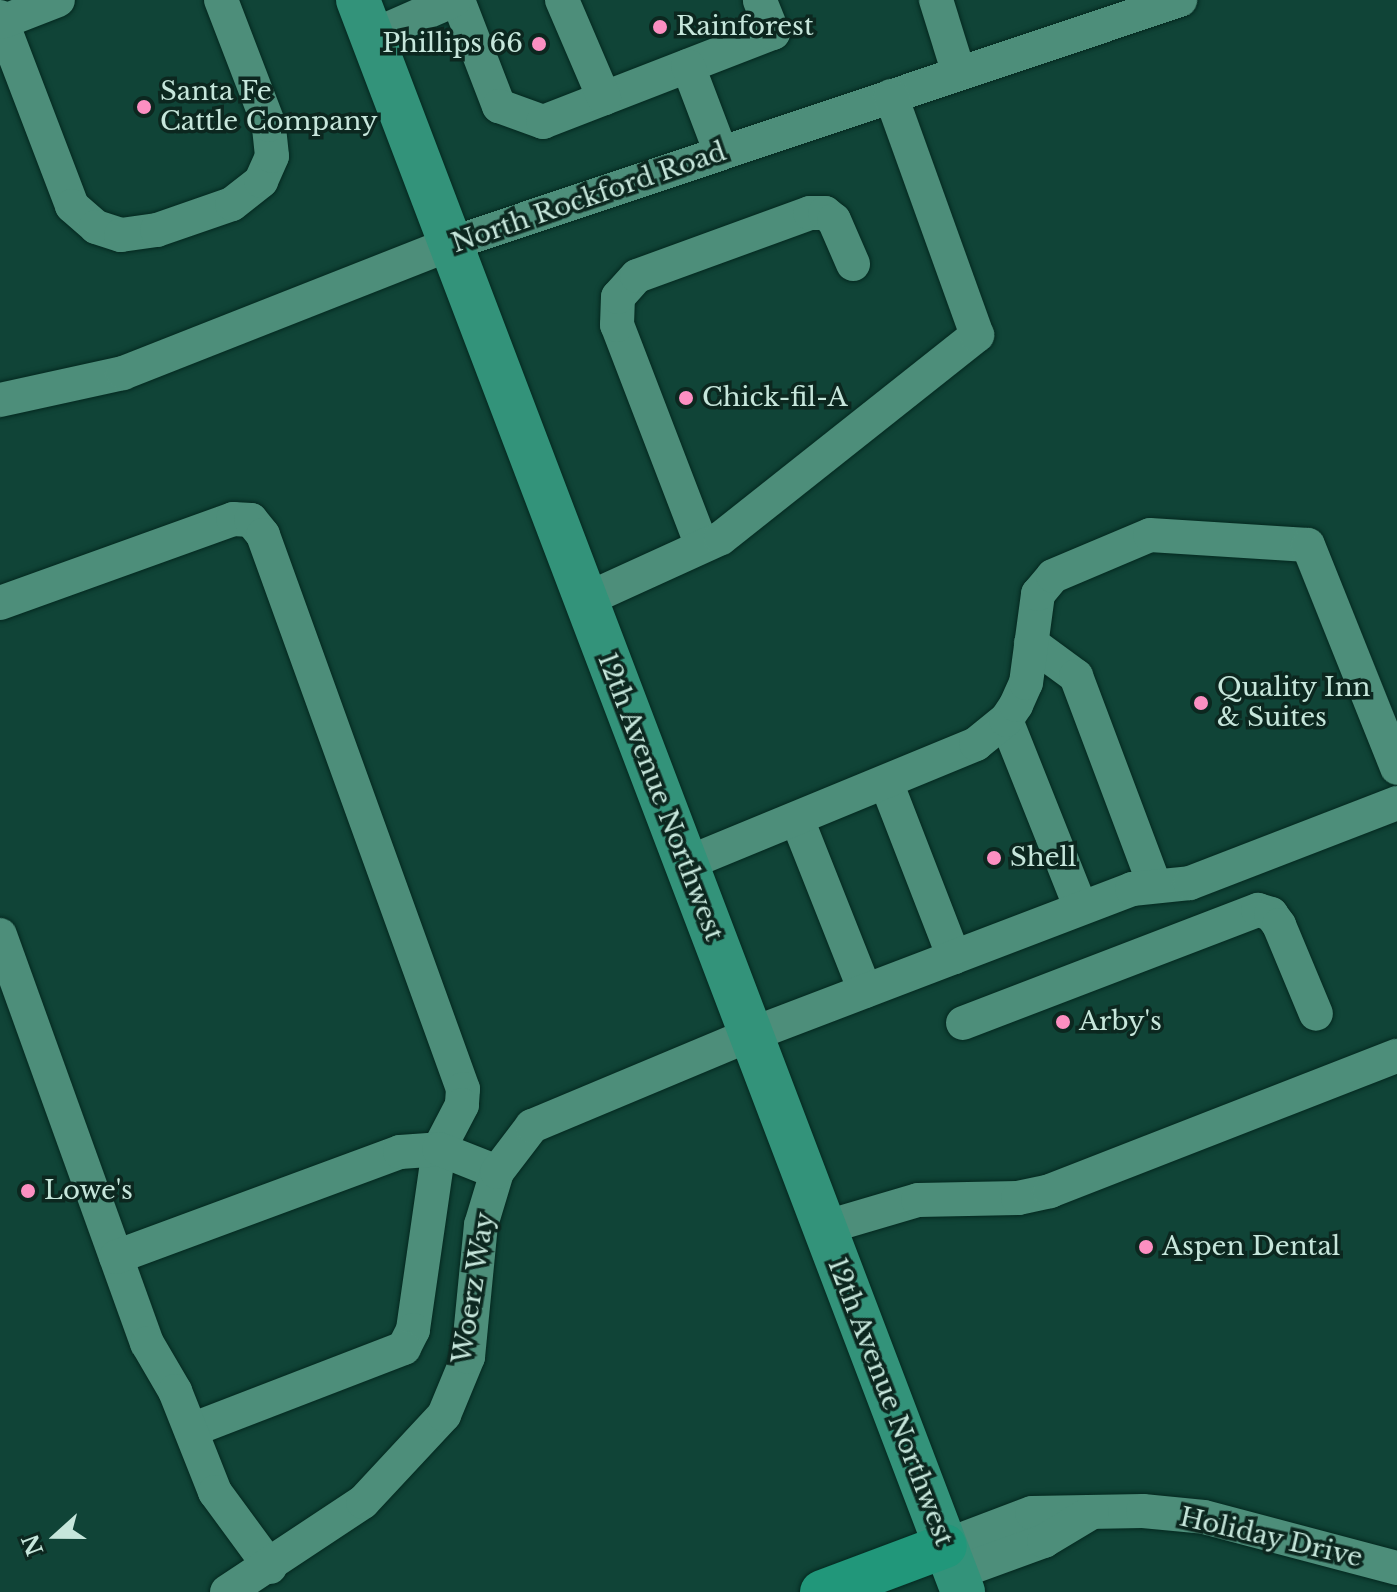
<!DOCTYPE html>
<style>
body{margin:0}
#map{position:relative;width:1397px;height:1592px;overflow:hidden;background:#104437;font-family:"Libre Baskerville",serif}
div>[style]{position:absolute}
.roads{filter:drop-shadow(0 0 2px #04281f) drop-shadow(0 0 2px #04281f)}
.minor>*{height:34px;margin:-17px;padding:0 17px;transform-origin:17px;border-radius:17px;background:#4d8e7a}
.major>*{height:44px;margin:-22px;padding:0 22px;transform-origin:22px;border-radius:22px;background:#33937a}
.highway>*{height:44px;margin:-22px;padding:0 22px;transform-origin:22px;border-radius:22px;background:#21977a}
.dots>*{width:22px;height:22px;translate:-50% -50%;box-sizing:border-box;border:4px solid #0c271f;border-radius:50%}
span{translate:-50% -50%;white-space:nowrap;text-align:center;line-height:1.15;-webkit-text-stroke:7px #0c271f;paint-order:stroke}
.poi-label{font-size:26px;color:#c6e6db}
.left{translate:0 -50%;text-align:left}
.right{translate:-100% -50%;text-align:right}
.street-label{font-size:26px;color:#c6e6db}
.north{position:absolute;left:16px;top:1496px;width:80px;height:80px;-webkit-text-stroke:6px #0c271f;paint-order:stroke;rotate:249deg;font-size:22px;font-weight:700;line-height:32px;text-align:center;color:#c6e6db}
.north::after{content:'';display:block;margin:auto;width:28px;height:36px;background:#c6e6db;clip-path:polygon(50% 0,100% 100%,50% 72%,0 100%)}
</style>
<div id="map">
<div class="roads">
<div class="minor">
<i style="left:458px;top:0;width:114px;rotate:68.9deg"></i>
<i style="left:499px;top:106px;width:47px;rotate:20deg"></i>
<i style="left:543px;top:122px;width:247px;rotate:-21.2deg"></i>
<i style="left:773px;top:33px;width:35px;rotate:-112deg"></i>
<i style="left:562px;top:0;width:107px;rotate:66.8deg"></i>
<i style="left:936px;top:0;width:77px;rotate:72.7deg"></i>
<i style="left:0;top:17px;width:202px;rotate:69.1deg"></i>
<i style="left:72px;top:206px;width:32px;rotate:41deg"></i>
<i style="left:96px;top:227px;width:26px;rotate:18deg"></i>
<i style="left:121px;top:235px;width:36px;rotate:-8deg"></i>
<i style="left:157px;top:230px;width:79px;rotate:-19.1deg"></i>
<i style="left:232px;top:204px;width:37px;rotate:-38deg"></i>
<i style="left:261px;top:181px;width:27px;rotate:-66deg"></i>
<i style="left:272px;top:156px;width:31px;rotate:-96deg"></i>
<i style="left:269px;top:125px;width:134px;rotate:-111deg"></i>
<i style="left:2px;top:22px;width:60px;rotate:-21.4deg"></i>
<i style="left:372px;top:36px;width:90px;rotate:-23.7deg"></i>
<i style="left:688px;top:66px;width:93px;rotate:69.2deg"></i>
<i style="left:0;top:400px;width:126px;rotate:-12.4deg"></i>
<i style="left:123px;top:373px;width:352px;rotate:-21.5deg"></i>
<i style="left:450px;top:244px;width:770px;rotate:-18.48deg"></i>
<i style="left:702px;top:546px;width:237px;rotate:-111deg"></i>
<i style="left:617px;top:325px;width:28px;rotate:-88deg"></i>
<i style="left:618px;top:297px;width:28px;rotate:-48deg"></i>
<i style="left:637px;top:276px;width:184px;rotate:-20deg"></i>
<i style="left:810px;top:213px;width:15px"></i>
<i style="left:825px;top:213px;width:11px;rotate:38deg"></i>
<i style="left:834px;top:220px;width:48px;rotate:66.6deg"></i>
<i style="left:585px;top:600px;width:149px;rotate:-24.5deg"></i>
<i style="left:721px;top:538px;width:327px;rotate:-38.4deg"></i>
<i style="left:977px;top:335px;width:254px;rotate:-109.8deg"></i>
<i style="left:0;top:603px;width:248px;rotate:-19.8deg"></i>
<i style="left:233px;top:519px;width:18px;rotate:3deg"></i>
<i style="left:251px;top:520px;width:19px;rotate:51deg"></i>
<i style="left:263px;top:535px;width:589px;rotate:70.15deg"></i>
<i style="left:463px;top:1089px;width:16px;rotate:94deg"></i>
<i style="left:462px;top:1105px;width:50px;rotate:117.6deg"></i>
<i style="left:439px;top:1149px;width:183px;rotate:98.2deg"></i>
<i style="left:413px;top:1330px;width:20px;rotate:117deg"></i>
<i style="left:404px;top:1348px;width:228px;rotate:158.9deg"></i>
<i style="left:1031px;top:643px;width:56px;rotate:36.3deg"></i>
<i style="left:1076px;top:676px;width:224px;rotate:69.4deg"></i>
<i style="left:1006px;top:720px;width:202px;rotate:68.3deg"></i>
<i style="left:886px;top:782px;width:188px;rotate:68.8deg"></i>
<i style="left:797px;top:819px;width:185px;rotate:68.4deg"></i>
<i style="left:685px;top:864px;width:315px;rotate:-22.4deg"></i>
<i style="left:976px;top:744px;width:38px;rotate:-39deg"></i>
<i style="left:1006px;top:720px;width:18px;rotate:-56deg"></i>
<i style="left:1016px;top:705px;width:24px;rotate:-66deg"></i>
<i style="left:1026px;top:683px;width:90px;rotate:-82.3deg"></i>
<i style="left:1038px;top:594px;width:23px;rotate:-50deg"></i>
<i style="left:1053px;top:576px;width:105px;rotate:-22.9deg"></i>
<i style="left:1150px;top:535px;width:158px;rotate:3.6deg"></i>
<i style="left:1308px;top:545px;width:240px;rotate:68.2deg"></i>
<i style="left:0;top:935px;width:434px;rotate:70.2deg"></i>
<i style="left:147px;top:1343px;width:56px;rotate:59.7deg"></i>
<i style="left:175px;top:1391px;width:109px;rotate:68.4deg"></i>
<i style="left:215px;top:1492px;width:93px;rotate:53.7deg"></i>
<i style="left:963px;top:1023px;width:316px;rotate:-21deg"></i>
<i style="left:1258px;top:910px;width:14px;rotate:17deg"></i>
<i style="left:1271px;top:914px;width:14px;rotate:54deg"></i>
<i style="left:1279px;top:925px;width:96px;rotate:67.4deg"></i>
<i style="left:823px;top:1228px;width:99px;rotate:-16.4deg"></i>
<i style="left:918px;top:1200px;width:100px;rotate:-1.1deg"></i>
<i style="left:1018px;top:1198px;width:33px;rotate:-12deg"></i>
<i style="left:1050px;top:1191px;width:372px;rotate:-21.3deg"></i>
<i style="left:116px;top:1257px;width:303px;rotate:-20.3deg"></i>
<i style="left:400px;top:1152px;width:39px;rotate:-4deg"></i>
<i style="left:439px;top:1149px;width:62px;rotate:21.6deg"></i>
<i style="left:945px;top:1546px;width:93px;rotate:-20.8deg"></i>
<i style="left:1032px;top:1513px;width:111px;rotate:-1deg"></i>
<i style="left:1143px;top:1511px;width:61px;rotate:5.6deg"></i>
<i style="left:1204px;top:1517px;width:200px;rotate:14.8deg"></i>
<i style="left:956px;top:1573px;width:94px;rotate:-20deg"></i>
<i style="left:1044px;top:1541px;width:56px;rotate:-31.1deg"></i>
<i style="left:227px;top:1592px;width:163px;rotate:-33.5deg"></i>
<i style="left:363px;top:1502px;width:119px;rotate:-47deg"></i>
<i style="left:444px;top:1415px;width:63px;rotate:-67.5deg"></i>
<i style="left:468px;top:1357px;width:133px;rotate:-84.4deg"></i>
<i style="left:481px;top:1225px;width:55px;rotate:-73.2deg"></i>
<i style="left:497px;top:1172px;width:58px;rotate:-52.7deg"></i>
<i style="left:532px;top:1126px;width:236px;rotate:-22.7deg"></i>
<i style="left:750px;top:1035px;width:409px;rotate:-20.9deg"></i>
<i style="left:1132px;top:889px;width:58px;rotate:-5.9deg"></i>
<i style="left:1190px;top:883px;width:222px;rotate:-21.1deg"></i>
</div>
<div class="major">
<i style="left:358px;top:0;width:1703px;rotate:69.19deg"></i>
</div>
<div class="highway">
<i style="left:822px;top:1592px;width:131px;rotate:-20.5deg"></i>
</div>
</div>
<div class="dots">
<i style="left:660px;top:27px;background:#fc8fc1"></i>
<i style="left:539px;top:44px;background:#fc8fc1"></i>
<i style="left:144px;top:107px;background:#fc8fc1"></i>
<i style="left:686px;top:398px;background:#fc8fc1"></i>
<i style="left:1201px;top:703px;background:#fc8fc1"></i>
<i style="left:994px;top:858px;background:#fc8fc1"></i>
<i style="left:1063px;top:1022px;background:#fc8fc1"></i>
<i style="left:28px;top:1191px;background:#fc8fc1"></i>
<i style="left:1146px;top:1247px;background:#fc8fc1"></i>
</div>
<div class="poi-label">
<span class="left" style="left:676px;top:27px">Rainforest</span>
<span class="right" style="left:523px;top:44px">Phillips 66</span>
<span class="left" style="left:160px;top:107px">Santa Fe<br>Cattle Company</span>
<span class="left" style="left:702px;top:398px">Chick-fil-A</span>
<span class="left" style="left:1217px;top:703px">Quality Inn<br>&amp; Suites</span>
<span class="left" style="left:1010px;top:858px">Shell</span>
<span class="left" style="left:1079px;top:1022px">Arby's</span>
<span class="left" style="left:44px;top:1191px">Lowe's</span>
<span class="left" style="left:1162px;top:1247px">Aspen Dental</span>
</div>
<div class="street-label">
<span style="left:589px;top:198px;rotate:-19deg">North Rockford Road</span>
<span style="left:660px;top:797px;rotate:69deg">12th Avenue Northwest</span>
<span style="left:474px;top:1288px;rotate:-81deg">Woerz Way</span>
<span style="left:890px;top:1402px;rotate:69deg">12th Avenue Northwest</span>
<span style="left:1271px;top:1538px;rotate:13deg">Holiday Drive</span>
</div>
<div class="north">N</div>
</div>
